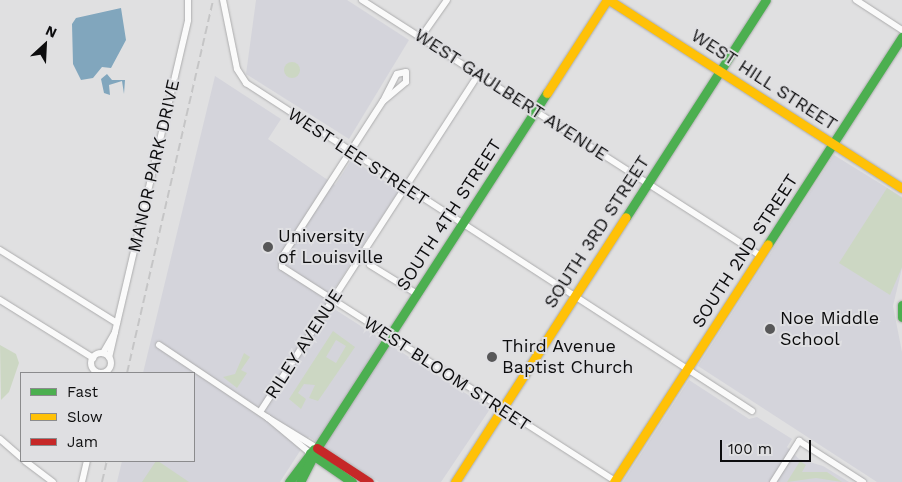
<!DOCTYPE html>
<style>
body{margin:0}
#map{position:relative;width:902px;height:482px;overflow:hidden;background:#e0e0e1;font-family:"Work Sans",sans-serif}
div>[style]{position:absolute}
.built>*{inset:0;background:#d4d4db}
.green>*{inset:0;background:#ccd7c3}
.round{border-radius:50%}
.water>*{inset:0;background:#81a6bd}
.roads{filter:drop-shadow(0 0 1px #acacad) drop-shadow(0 0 1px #acacad)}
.street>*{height:6px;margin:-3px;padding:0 3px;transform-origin:3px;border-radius:3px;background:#fafafa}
.street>.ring{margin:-3px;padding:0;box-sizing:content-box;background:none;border:6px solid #fafafa;border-radius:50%}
.fast>*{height:9px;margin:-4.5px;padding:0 4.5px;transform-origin:4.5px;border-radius:4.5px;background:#4caf50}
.slow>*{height:9px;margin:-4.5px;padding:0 4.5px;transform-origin:4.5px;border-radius:4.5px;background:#ffc107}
.jam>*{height:9px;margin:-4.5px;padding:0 4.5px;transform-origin:4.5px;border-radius:4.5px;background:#c62828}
.rail>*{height:2px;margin-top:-1px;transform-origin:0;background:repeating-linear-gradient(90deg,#c5c5c6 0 8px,transparent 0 12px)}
.dots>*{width:14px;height:14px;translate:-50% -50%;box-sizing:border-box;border:2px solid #dfdfe2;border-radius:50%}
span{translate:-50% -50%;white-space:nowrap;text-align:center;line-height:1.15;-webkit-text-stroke:4px #dfdfe2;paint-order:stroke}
.street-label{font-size:18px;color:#0d0d0e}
.poi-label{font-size:18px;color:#0d0d0e}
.left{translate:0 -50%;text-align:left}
.legend{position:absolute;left:20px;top:372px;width:175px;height:90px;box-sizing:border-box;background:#dfdfe2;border:1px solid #8b8b8d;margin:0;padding:6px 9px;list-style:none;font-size:15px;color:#0d0d0e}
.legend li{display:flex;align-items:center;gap:10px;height:25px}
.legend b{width:25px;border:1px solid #8b8b8d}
.north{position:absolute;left:20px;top:20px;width:50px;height:50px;-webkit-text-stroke:4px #dfdfe2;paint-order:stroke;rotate:25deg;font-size:14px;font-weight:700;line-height:20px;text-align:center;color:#0d0d0e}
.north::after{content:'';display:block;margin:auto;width:18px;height:22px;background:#0d0d0e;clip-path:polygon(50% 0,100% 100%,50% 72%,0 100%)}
.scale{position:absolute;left:720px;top:440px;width:91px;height:22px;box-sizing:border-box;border:2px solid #0d0d0e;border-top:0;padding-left:6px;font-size:15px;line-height:18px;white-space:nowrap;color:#0d0d0e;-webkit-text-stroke:4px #dfdfe2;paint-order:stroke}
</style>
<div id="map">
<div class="built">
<i style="clip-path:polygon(256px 0,347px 0,409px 40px,349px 139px,246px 74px)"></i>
<i style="clip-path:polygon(215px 76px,281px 119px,268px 139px,335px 185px,352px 159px,399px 191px,325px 303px,490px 409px,441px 482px,379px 482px,309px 437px,280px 482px,117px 482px,122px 461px,194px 461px,194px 373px,143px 373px)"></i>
<i style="clip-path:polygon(834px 155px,902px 197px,902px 268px,893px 306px,902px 352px,902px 482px,877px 482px,698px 366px)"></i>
<i style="clip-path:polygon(689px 380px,749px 419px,757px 417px,792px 439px,787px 447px,799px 459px,823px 466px,849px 482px,623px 482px)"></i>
</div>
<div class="green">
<i class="round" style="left:284px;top:62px;width:16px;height:16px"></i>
<i style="clip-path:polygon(887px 188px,902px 198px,902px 267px,890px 295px,839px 263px)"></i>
<i style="clip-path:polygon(evenodd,333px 331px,355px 347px,318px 401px,309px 398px,315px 385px,304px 384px,298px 393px,306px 399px,301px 409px,289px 399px,333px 331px,336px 340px,346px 346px,336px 363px,326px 357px,336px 340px)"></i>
<i style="clip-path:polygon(0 345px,16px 354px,19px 363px,9px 392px,1px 400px)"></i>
<i style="clip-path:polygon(244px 353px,250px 357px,241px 370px,247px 373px,237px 388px,223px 377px,235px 374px)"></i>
<i style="clip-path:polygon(156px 461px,158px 461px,189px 482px,142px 482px)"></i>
<i style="clip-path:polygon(800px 461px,806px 465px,802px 472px,827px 472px,842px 482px,816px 478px,787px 482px)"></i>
</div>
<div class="water">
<i style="clip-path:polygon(121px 8px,126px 40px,111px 68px,102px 67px,93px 78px,81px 80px,73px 64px,72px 24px,76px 18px)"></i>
<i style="clip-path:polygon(107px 74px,112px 80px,125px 80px,124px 94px,122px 81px,109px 85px,110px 95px,104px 93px,101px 79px)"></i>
</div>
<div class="roads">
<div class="street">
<i style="left:223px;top:0;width:70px;rotate:78.5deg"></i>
<i style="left:237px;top:69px;width:17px;rotate:57deg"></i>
<i style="left:246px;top:83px;width:603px;rotate:32.95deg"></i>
<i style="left:362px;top:0;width:473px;rotate:32.7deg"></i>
<i style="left:856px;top:0;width:55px;rotate:33.1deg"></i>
<i style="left:421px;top:37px;width:45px;rotate:-54.9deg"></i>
<i style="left:383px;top:101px;width:30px;rotate:-63deg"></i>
<i style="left:397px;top:74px;width:9px;rotate:-13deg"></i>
<i style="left:406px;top:72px;width:10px;rotate:90deg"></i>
<i style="left:406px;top:82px;width:30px;rotate:140deg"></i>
<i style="left:383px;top:101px;width:186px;rotate:122.9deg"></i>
<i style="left:282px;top:257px;width:10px;rotate:90deg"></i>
<i style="left:282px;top:267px;width:396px;rotate:32.7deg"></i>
<i style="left:0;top:250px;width:138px;rotate:32deg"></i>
<i style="left:370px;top:265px;width:55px;rotate:31.7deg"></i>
<i style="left:0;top:300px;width:110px;rotate:31.9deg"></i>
<i style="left:115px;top:332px;width:320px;rotate:-76.8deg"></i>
<i style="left:188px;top:20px;width:20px;rotate:-90deg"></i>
<i style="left:159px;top:345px;width:131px;rotate:33.8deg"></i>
<i style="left:103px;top:353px;width:24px;rotate:-60deg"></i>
<i style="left:115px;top:332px;width:26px;rotate:103deg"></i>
<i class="ring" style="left:91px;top:353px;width:14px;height:14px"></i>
<i style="left:260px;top:412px;width:403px;rotate:-57.1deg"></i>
<i style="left:0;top:439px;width:28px;rotate:41deg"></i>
<i style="left:310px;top:453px;width:55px;rotate:-140.2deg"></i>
<i style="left:268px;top:418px;width:57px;rotate:31.5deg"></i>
<i style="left:25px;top:461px;width:35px;rotate:37deg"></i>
<i style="left:82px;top:482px;width:22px;rotate:-77deg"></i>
<i style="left:773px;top:482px;width:49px;rotate:-57.6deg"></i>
<i style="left:799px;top:441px;width:76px;rotate:32.6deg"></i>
</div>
<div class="fast">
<i style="left:626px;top:217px;width:258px;rotate:-57.2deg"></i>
<i style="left:768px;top:244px;width:247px;rotate:-57.1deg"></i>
<i style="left:902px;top:305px;width:12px;rotate:90deg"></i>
<i style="left:310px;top:453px;width:51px;rotate:34.6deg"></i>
<i style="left:289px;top:482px;width:41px;rotate:-52.9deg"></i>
<i style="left:300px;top:482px;width:38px;rotate:-63deg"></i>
<i style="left:317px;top:448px;width:423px;rotate:-57.1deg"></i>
</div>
<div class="slow">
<i style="left:609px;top:0;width:348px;rotate:32.7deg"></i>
<i style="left:547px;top:93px;width:111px;rotate:-57.2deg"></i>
<i style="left:455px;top:482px;width:315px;rotate:-57.2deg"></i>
<i style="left:614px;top:482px;width:283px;rotate:-57.1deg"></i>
</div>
<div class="jam">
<i style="left:317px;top:448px;width:62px;rotate:33.2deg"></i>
</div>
</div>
<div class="rail">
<i style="left:127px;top:373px;width:383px;rotate:-77deg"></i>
<i style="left:102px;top:482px;width:22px;rotate:-77deg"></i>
</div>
<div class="dots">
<i style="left:268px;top:247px;background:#575758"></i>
<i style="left:770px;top:329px;background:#575758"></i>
<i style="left:492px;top:357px;background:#575758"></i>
</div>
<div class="street-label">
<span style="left:764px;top:80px;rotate:33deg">WEST HILL STREET</span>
<span style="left:511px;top:95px;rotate:33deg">WEST GAULBERT AVENUE</span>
<span style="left:358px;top:157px;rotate:33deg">WEST LEE STREET</span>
<span style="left:154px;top:166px;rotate:-77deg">MANOR PARK DRIVE</span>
<span style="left:449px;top:215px;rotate:-57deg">SOUTH 4TH STREET</span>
<span style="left:597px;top:232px;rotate:-57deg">SOUTH 3RD STREET</span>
<span style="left:745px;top:251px;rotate:-57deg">SOUTH 2ND STREET</span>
<span style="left:304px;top:344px;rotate:-57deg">RILEY AVENUE</span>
<span style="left:447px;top:374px;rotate:33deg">WEST BLOOM STREET</span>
</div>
<div class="poi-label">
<span class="left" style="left:278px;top:247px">University<br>of Louisville</span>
<span class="left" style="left:780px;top:329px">Noe Middle<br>School</span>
<span class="left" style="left:502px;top:357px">Third Avenue<br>Baptist Church</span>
</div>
<ul class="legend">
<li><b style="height:6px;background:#4caf50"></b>Fast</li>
<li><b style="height:6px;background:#ffc107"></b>Slow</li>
<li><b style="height:6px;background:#c62828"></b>Jam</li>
</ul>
<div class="north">N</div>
<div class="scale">100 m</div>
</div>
